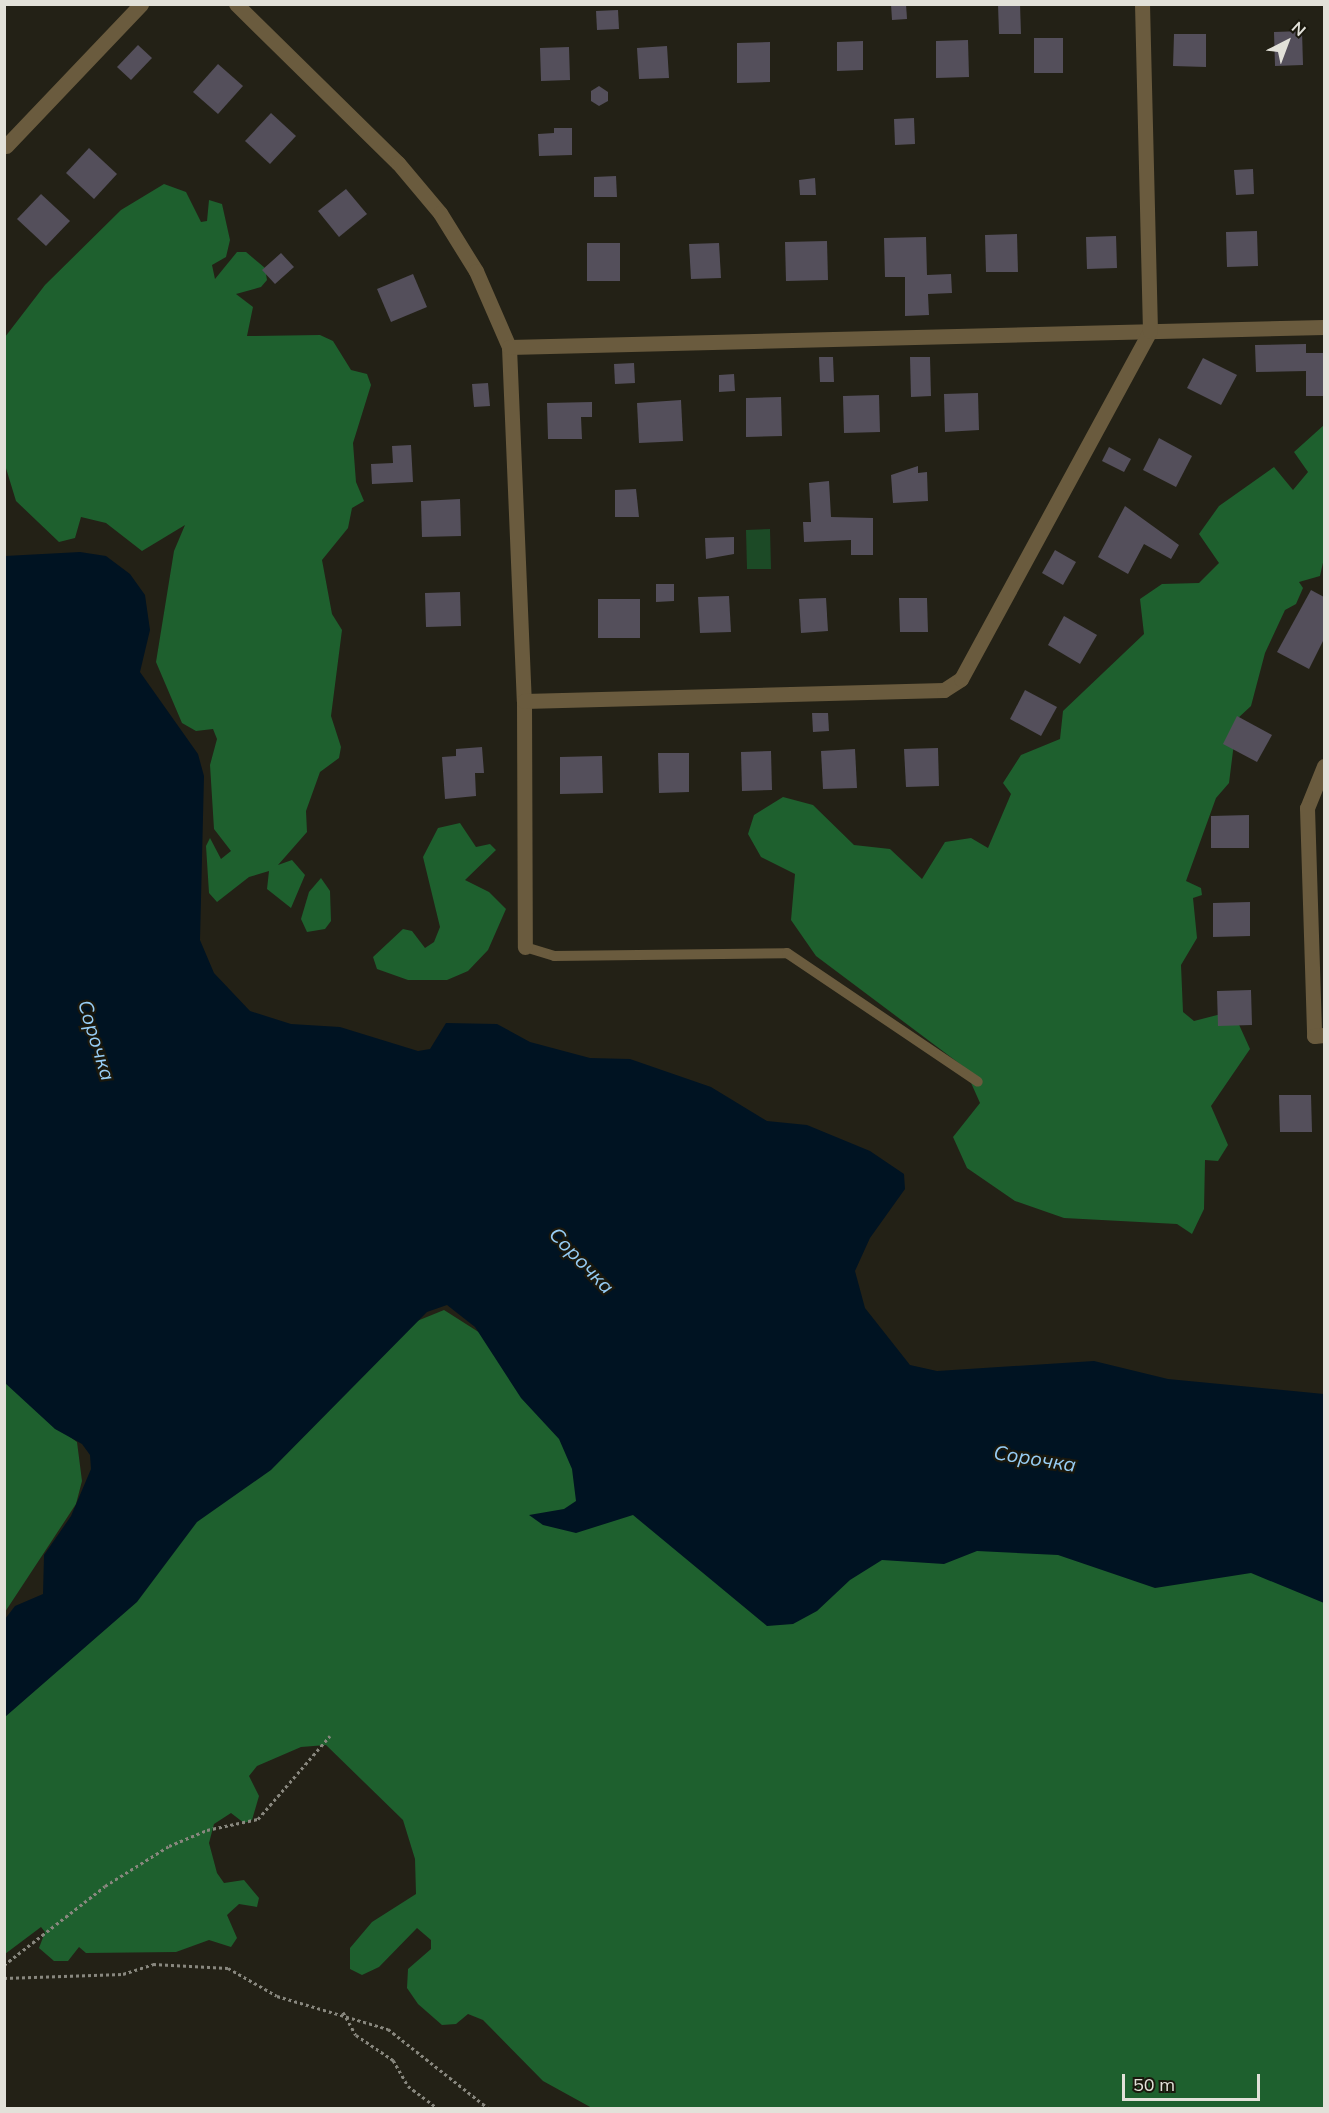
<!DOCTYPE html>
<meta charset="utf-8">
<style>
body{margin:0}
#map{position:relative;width:1329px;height:2113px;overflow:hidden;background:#232116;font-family:Mulish,sans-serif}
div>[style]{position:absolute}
.green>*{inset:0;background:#1c4a26}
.forest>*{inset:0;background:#1e602e}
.water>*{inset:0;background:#001322}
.building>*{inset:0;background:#544f5b}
.path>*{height:3px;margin-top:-1.5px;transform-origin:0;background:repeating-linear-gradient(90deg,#88877e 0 3px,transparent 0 6px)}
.lane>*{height:10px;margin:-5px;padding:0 5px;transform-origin:5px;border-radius:5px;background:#6a5b3e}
.street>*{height:15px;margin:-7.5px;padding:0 7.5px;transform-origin:7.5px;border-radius:7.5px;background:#6a5b3e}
span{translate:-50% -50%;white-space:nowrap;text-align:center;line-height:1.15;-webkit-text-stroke:4.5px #1a180d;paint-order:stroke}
.water-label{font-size:20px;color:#97cdf5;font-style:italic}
.frame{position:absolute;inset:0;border:6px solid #e2e1d9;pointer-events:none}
.north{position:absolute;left:1257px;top:12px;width:60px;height:60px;-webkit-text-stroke:4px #1a180d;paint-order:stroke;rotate:42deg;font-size:16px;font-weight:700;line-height:24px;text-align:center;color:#e2e1d9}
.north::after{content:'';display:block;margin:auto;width:21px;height:27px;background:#e2e1d9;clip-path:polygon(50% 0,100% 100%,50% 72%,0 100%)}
.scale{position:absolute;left:1122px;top:2074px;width:138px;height:27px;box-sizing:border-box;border:3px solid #e2e1d9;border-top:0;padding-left:8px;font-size:18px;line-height:21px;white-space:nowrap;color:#e2e1d9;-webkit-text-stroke:4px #1a180d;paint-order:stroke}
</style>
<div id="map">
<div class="green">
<i style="clip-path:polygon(770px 529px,771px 569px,747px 569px,746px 530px)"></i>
</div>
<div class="forest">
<i style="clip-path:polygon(164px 184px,186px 192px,201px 222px,207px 221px,209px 200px,222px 204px,230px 240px,226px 257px,212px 265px,215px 279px,237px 252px,246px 252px,265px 268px,267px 280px,261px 287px,236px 294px,253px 307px,247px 336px,320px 335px,333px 341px,351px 370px,367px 374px,371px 385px,353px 443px,356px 482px,364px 501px,352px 508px,348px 528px,322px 560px,332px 614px,342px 630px,331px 716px,341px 747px,339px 758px,320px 772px,306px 811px,307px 832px,278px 865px,292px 860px,305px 875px,291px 908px,267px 889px,269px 871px,249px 877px,217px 902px,209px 893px,206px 846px,210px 838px,221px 859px,231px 851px,214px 829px,210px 765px,217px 739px,213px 729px,196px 731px,182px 723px,156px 662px,174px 551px,185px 525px,142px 551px,106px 523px,81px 517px,75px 538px,59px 542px,16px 501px,5px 465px,5px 337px,45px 285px,121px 210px)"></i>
<i style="clip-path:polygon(1324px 425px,1324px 558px,1320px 576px,1299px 582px,1303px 588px,1296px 604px,1285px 610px,1265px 653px,1251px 706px,1237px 719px,1229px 783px,1216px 798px,1186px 881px,1201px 888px,1202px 895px,1193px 898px,1197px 938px,1181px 965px,1183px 1012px,1194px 1021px,1225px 1013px,1236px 1018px,1250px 1049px,1211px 1106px,1228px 1145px,1218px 1161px,1205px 1160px,1204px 1209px,1192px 1234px,1177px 1224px,1064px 1218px,1015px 1201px,967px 1168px,953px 1137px,980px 1103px,964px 1067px,816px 956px,791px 920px,795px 874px,761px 857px,748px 834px,754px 815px,783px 797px,813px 805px,854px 845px,890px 849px,922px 879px,945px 842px,971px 838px,988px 848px,1011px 794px,1003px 783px,1021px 755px,1060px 739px,1063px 711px,1144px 634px,1140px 599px,1162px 584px,1199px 583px,1219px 563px,1199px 534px,1219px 506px,1274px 467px,1293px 490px,1308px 472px,1294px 452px)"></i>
<i style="clip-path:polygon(460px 823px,476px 847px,490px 844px,496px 850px,465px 880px,489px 892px,506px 909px,488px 950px,468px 971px,447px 980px,408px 980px,377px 969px,373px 957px,403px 929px,412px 931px,425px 948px,434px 942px,440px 927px,423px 857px,438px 828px)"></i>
<i style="clip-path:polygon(321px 878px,330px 891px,331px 921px,325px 929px,307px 932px,301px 919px,309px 892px)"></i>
<i style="clip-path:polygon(444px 1310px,488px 1338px,530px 1385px,599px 1504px,863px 1543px,1224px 1561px,1324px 1591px,1324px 2108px,592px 2108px,543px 2081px,483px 2020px,468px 2014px,456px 2024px,442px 2025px,418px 2004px,407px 1988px,408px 1969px,431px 1949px,431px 1940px,417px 1928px,379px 1967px,362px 1975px,350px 1969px,350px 1948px,372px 1922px,416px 1894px,415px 1859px,403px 1820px,326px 1745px,301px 1747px,257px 1766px,249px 1776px,259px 1796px,252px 1820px,244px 1823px,231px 1813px,214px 1824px,209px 1843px,217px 1873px,224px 1883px,244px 1880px,259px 1898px,257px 1907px,239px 1904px,227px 1915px,237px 1938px,231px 1947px,209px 1940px,176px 1952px,86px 1953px,79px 1947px,68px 1961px,54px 1961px,39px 1948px,45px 1932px,41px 1927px,5px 1954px,4px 1687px,395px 1330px)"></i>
<i style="clip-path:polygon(4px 1358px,58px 1428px,77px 1442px,82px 1481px,76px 1504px,5px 1612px)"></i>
</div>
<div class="water">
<i style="clip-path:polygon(80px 552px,106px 556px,130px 574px,145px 595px,150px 630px,140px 672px,198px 754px,204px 776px,200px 940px,214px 973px,250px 1011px,291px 1024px,340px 1027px,418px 1051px,430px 1049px,446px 1023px,497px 1024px,530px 1042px,590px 1058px,630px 1059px,711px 1087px,767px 1121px,807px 1125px,870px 1151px,904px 1174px,905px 1189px,870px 1238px,855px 1271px,865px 1308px,910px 1365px,937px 1371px,1094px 1361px,1168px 1379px,1324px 1394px,1324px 1603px,1251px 1573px,1155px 1588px,1058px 1555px,977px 1551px,944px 1564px,882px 1560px,850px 1580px,817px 1611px,793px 1624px,767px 1626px,633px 1515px,576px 1533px,543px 1525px,529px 1515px,564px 1509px,576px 1501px,572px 1469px,559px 1439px,521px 1398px,475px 1327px,447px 1305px,427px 1312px,271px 1470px,197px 1522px,137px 1602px,5px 1717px,5px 1619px,15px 1606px,43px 1594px,44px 1555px,71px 1516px,91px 1469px,90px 1455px,82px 1444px,55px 1429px,5px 1383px,5px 556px)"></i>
</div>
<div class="building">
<i style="clip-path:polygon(891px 4px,906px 4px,907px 19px,892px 20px)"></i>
<i style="clip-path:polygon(998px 4px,1020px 4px,1021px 34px,999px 34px)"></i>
<i style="clip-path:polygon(618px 10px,619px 29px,597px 30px,596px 11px)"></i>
<i style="clip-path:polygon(1302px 31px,1303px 65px,1275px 66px,1274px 32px)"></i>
<i style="clip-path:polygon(1174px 34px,1206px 34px,1206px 67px,1173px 66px)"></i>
<i style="clip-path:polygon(1034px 38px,1063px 38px,1063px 73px,1034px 73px)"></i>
<i style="clip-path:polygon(968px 40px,969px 77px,936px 78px,936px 41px)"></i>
<i style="clip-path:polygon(863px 41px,863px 70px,837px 71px,837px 42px)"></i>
<i style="clip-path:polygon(770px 42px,770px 82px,737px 83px,737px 43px)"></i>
<i style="clip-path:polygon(138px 45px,152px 58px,131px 80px,117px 67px)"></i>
<i style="clip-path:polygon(667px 46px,669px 78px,639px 79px,637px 48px)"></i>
<i style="clip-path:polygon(569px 47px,570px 80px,541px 81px,540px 48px)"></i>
<i style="clip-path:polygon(218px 64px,243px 86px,218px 114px,193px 92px)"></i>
<i style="clip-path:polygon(599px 86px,608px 92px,608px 101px,599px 106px,591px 101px,591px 91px)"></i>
<i style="clip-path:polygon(271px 113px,296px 136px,270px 164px,245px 141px)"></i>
<i style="clip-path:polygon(914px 118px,915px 144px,895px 145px,894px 119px)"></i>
<i style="clip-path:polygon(554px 128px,572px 128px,572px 155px,539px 156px,538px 134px,554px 133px)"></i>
<i style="clip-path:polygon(89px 148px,117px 174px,94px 199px,66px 173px)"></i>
<i style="clip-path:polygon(1253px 169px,1254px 194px,1236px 195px,1234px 170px)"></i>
<i style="clip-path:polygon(616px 176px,617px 197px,594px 197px,594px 177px)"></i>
<i style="clip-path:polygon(815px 178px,816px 195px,800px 195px,799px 180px)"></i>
<i style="clip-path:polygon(346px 189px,367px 214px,339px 237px,318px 211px)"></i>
<i style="clip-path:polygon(41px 194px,70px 221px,46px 246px,17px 219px)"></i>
<i style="clip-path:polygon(1257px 231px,1258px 266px,1227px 267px,1226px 232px)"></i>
<i style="clip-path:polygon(1017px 234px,1018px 272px,986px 272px,985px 235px)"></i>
<i style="clip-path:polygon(1116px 236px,1117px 268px,1087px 269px,1086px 237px)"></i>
<i style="clip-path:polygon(926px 237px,927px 275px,951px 274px,952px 293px,928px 294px,929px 315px,905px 316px,905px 277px,885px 277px,884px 238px)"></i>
<i style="clip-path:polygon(827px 241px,828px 280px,786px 281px,785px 242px)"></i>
<i style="clip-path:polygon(587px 243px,620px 243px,620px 281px,587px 281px)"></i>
<i style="clip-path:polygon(719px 243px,721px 278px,691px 279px,689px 244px)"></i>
<i style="clip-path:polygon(281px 253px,294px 267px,275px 284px,262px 270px)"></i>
<i style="clip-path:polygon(413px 274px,427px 307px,391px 322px,377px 289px)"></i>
<i style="clip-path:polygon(1306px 344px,1306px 353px,1324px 353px,1324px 396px,1306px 396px,1306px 371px,1256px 372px,1255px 345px)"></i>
<i style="clip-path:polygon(819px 357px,833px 357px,834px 382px,820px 382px)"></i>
<i style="clip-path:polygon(910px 357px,930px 357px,931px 396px,911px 397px)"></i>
<i style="clip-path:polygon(1203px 358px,1237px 375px,1221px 405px,1187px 388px)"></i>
<i style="clip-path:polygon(634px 363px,635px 383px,615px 384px,614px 364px)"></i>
<i style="clip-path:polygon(734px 374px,735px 391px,719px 392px,719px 375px)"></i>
<i style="clip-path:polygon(488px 383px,490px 406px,474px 407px,472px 384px)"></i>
<i style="clip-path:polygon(978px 393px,979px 430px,945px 432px,944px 394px)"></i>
<i style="clip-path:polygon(879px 395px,880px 432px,844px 433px,843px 396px)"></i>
<i style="clip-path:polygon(781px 397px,782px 436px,746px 437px,746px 398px)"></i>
<i style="clip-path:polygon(681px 400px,683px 441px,639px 443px,637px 403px)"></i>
<i style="clip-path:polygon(592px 402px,592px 417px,581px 417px,582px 439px,548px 439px,547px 403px)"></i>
<i style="clip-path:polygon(1159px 438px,1192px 456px,1176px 487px,1143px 470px)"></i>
<i style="clip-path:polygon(411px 445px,413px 482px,372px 484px,371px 464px,393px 463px,392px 446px)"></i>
<i style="clip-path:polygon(1109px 447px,1131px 459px,1124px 472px,1102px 461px)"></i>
<i style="clip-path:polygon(918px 466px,918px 473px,927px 472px,928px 501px,893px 503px,891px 475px)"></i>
<i style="clip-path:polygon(829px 481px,831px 517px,873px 518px,873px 555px,851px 555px,851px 540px,804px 542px,803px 522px,811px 522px,809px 483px)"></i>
<i style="clip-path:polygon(636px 489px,639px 517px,615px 517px,615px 490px)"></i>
<i style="clip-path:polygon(460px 499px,461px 536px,422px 537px,421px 501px)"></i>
<i style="clip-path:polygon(1125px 506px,1179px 545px,1171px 559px,1144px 544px,1128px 574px,1098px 557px)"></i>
<i style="clip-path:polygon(734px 537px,734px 554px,706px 559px,705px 538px)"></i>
<i style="clip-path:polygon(1055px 550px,1076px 562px,1063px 585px,1042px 573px)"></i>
<i style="clip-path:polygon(656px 584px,674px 584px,674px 601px,656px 602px)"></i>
<i style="clip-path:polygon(1311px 590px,1324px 597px,1324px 639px,1309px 669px,1277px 652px)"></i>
<i style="clip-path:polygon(460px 592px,461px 626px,426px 627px,425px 593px)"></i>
<i style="clip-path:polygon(729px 596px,731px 632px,700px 633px,698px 597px)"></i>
<i style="clip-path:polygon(826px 598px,828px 631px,801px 633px,799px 599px)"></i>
<i style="clip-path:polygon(899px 598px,927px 598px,928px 632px,900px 632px)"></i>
<i style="clip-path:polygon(598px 599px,640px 599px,640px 638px,598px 638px)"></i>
<i style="clip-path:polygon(1064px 616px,1097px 635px,1080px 664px,1048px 645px)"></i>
<i style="clip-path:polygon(1025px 690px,1057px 707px,1041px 736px,1010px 719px)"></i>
<i style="clip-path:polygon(812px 713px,828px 713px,829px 731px,813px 732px)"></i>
<i style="clip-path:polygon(1237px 716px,1272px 735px,1257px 762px,1223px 744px)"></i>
<i style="clip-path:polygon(482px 747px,484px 773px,475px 773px,476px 796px,445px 799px,442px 757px,456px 756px,456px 749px)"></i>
<i style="clip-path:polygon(938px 748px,939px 786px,906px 787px,904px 749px)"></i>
<i style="clip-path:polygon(855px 749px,857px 788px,823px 789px,821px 751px)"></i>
<i style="clip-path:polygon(771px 751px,772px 790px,742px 791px,741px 752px)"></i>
<i style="clip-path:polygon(658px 753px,689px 753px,689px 792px,659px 793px)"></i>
<i style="clip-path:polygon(602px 756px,603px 793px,560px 794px,560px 757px)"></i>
<i style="clip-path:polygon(1249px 815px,1249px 848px,1211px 848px,1211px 816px)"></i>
<i style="clip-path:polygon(1250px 902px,1250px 936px,1213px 937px,1213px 903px)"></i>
<i style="clip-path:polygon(1251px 990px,1252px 1025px,1218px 1026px,1217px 991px)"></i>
<i style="clip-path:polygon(1279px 1095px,1311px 1095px,1312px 1132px,1280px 1132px)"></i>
</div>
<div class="path">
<i style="left:4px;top:1965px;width:128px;rotate:-38deg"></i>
<i style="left:105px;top:1886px;width:75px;rotate:-32deg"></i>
<i style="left:169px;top:1846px;width:41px;rotate:-22.8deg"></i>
<i style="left:207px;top:1830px;width:52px;rotate:-12.2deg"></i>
<i style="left:258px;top:1819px;width:110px;rotate:-49.1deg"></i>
<i style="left:4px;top:1978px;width:119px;rotate:-1.9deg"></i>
<i style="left:123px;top:1974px;width:32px;rotate:-18deg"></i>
<i style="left:153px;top:1964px;width:75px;rotate:3.1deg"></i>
<i style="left:228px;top:1968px;width:56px;rotate:29.7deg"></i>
<i style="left:277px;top:1996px;width:116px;rotate:16.6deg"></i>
<i style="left:388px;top:2029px;width:127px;rotate:38.3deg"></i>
<i style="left:343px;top:2012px;width:26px;rotate:61deg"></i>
<i style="left:356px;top:2035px;width:45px;rotate:34deg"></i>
<i style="left:393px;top:2060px;width:30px;rotate:60deg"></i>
<i style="left:408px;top:2086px;width:36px;rotate:37deg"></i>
</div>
<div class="lane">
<i style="left:525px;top:947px;width:30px;rotate:17deg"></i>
<i style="left:554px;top:956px;width:233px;rotate:-0.7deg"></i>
<i style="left:787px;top:953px;width:230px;rotate:34deg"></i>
</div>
<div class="street">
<i style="left:236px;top:4px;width:227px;rotate:44.5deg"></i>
<i style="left:398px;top:163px;width:65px;rotate:50deg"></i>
<i style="left:440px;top:213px;width:68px;rotate:58.2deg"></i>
<i style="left:476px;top:271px;width:83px;rotate:66.5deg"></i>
<i style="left:509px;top:347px;width:354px;rotate:87.6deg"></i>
<i style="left:524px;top:701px;width:246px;rotate:89.8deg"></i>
<i style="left:6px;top:146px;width:196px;rotate:-46.4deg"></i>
<i style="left:509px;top:347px;width:815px;rotate:-1.41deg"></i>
<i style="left:524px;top:701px;width:420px;rotate:-1.5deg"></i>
<i style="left:944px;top:690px;width:20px;rotate:-33deg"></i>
<i style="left:961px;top:679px;width:396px;rotate:-61.5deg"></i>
<i style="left:1150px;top:331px;width:327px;rotate:-91.4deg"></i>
<i style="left:1324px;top:766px;width:45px;rotate:112deg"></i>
<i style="left:1307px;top:808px;width:228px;rotate:88.2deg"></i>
<i style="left:1314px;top:1036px;width:10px;rotate:-6deg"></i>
</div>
<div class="water-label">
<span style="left:97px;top:1040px;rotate:73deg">Сорочка</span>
<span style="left:582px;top:1260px;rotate:46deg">Сорочка</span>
<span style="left:1035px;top:1458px;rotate:9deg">Сорочка</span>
</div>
<div class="frame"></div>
<div class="north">N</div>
<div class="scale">50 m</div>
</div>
